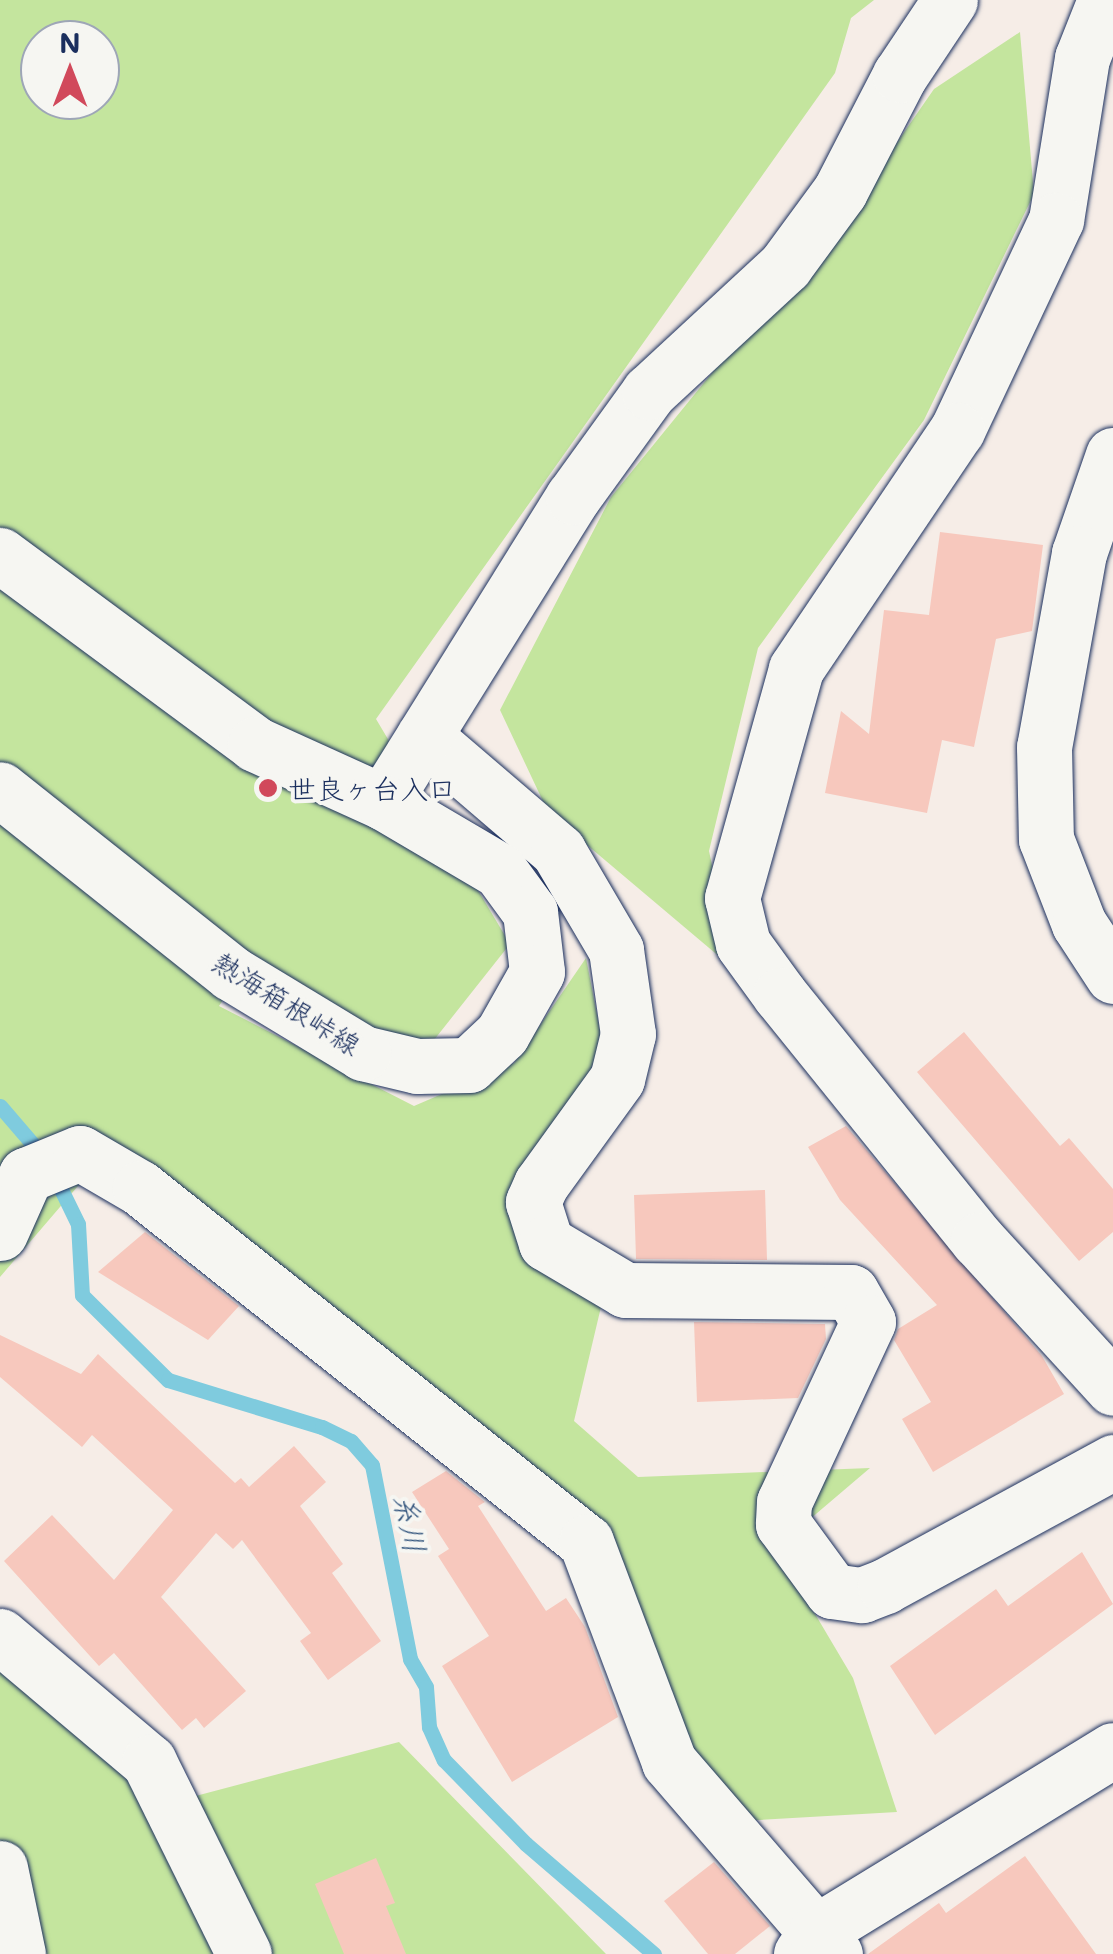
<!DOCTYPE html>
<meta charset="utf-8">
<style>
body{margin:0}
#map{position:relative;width:1113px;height:1954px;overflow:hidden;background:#f6ede7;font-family:Mali,"Klee One",sans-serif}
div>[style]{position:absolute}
.green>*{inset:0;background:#c4e59e}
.stream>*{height:15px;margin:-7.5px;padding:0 7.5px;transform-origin:7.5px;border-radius:7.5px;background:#7fcbde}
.building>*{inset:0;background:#f7c8bd}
.roads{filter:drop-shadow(0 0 2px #1b2f5e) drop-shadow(0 0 2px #1b2f5e)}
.minor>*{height:55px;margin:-27.5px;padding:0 27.5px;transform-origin:27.5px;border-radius:27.5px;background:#f6f6f2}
.major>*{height:55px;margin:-27.5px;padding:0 27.5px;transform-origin:27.5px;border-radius:27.5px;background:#f6f6f2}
.dots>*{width:28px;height:28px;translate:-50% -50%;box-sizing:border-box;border:5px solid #f6f6f2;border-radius:50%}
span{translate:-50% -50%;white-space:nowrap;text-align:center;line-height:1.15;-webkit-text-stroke:8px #f6f6f2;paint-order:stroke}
.poi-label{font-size:28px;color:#1b2f5e}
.left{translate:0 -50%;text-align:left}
.street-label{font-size:28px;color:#1b2f5e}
.water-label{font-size:30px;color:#34567e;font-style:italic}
.north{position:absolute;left:20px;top:20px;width:100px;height:100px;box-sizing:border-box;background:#f6f6f2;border:2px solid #9ea6b7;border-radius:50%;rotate:0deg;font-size:28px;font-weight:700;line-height:40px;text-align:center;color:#1b2f5e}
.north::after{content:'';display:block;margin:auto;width:35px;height:45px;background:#d1495b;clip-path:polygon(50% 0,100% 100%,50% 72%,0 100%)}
</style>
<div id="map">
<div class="green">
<i style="clip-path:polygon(evenodd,0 0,874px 0,851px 18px,835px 73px,376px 719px,510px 944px,434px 1040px,345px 1065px,227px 994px,219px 1006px,414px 1106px,514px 1063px,586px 958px,602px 1040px,524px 1249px,605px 1290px,574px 1421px,638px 1477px,870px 1468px,776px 1548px,853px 1678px,897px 1812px,725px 1822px,593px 1599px,489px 1450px,102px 1158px,0 1277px,0 0,40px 40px,100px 40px,100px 100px,40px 100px,40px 40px)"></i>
<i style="clip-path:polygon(1020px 32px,1034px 194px,924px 420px,758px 648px,709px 851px,734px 969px,548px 812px,500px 710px,611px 497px,882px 164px,934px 89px)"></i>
<i style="clip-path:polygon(0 1645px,173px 1802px,399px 1742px,606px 1954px,0 1954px)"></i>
</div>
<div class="stream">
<i style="left:0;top:1106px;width:66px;rotate:49.3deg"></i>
<i style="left:58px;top:1183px;width:46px;rotate:64deg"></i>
<i style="left:78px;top:1224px;width:71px;rotate:86.8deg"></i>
<i style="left:82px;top:1295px;width:121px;rotate:44.7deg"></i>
<i style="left:168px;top:1380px;width:161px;rotate:17deg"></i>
<i style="left:322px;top:1427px;width:32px;rotate:26deg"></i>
<i style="left:351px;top:1441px;width:32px;rotate:49deg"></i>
<i style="left:372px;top:1465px;width:198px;rotate:78.9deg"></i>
<i style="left:410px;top:1659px;width:32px;rotate:60deg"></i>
<i style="left:426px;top:1687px;width:40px;rotate:85.7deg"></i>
<i style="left:429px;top:1727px;width:36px;rotate:66deg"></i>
<i style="left:444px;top:1760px;width:117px;rotate:45.7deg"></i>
<i style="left:526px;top:1844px;width:169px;rotate:40.7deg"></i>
</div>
<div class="building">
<i style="clip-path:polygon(940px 532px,1043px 545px,1032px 631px,996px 639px,974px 747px,942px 740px,927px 813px,825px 793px,841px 711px,869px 734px,884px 610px,929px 615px)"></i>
<i style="clip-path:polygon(964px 1032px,1060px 1146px,1069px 1138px,1113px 1189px,1113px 1232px,1079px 1261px,917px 1072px)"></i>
<i style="clip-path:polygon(846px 1126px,1042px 1356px,1064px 1394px,933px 1472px,902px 1419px,931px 1402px,894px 1340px,898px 1329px,937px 1305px,840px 1200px,808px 1147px)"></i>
<i style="clip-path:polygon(765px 1190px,767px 1260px,636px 1259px,634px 1195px)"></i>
<i style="clip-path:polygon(145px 1232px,239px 1306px,208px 1340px,98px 1272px)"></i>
<i style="clip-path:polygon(694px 1322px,825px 1324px,826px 1339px,798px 1398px,697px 1402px)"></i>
<i style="clip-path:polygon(0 1335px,81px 1374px,98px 1354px,235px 1483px,241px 1478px,249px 1487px,294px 1446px,326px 1482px,300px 1506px,343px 1564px,332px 1573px,381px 1641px,328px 1680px,300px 1641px,311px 1633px,242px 1540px,233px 1549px,216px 1533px,161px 1597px,246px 1691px,204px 1728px,196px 1718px,182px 1730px,114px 1653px,99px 1666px,4px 1561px,52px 1515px,114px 1580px,173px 1510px,92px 1435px,82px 1447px,0 1377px)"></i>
<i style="clip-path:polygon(446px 1471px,485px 1502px,478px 1506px,546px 1611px,566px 1598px,585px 1627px,618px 1717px,512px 1782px,442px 1666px,489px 1636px,438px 1556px,449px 1549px,412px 1492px)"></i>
<i style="clip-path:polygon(1082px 1552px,1113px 1604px,935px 1735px,890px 1666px,996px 1589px,1008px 1606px)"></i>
<i style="clip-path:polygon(1025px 1856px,1096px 1954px,868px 1954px,939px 1903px,946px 1913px)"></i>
<i style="clip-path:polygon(376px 1858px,395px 1903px,386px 1906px,406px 1954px,344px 1954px,315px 1884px)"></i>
<i style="clip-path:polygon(714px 1862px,770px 1926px,735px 1954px,708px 1954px,664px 1901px)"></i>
</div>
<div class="roads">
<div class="minor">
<i style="left:1105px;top:0;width:62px;rotate:111.6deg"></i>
<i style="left:1082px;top:58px;width:164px;rotate:99.1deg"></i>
<i style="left:1056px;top:220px;width:232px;rotate:115.2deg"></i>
<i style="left:957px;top:430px;width:288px;rotate:124deg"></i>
<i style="left:796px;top:669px;width:238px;rotate:105.6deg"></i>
<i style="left:732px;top:898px;width:47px;rotate:76.6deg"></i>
<i style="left:743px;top:944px;width:63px;rotate:54deg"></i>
<i style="left:780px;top:995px;width:315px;rotate:51.1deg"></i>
<i style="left:978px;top:1240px;width:200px;rotate:47.6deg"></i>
<i style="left:1113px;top:455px;width:104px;rotate:109.1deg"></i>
<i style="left:1079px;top:553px;width:197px;rotate:100.2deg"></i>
<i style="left:1044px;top:747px;width:92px;rotate:88.8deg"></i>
<i style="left:1046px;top:839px;width:91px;rotate:68.8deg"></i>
<i style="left:1079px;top:924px;width:62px;rotate:56.8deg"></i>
<i style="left:424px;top:736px;width:177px;rotate:40.6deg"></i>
<i style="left:558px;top:851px;width:115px;rotate:59.6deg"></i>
<i style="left:616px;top:950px;width:85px;rotate:81.9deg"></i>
<i style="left:628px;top:1034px;width:46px;rotate:103.7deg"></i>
<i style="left:617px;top:1079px;width:130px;rotate:125.9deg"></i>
<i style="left:541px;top:1184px;width:20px;rotate:114deg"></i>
<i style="left:533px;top:1202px;width:43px;rotate:72.4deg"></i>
<i style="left:546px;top:1243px;width:92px;rotate:30.7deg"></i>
<i style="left:625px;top:1290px;width:226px;rotate:0.5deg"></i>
<i style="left:851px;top:1292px;width:34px;rotate:60deg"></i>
<i style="left:868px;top:1322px;width:199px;rotate:115deg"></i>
<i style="left:784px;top:1502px;width:22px;rotate:93deg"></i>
<i style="left:783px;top:1524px;width:83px;rotate:53.8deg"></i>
<i style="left:832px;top:1591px;width:30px;rotate:8deg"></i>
<i style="left:862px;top:1595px;width:25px;rotate:-21deg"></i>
<i style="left:885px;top:1586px;width:260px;rotate:-28.5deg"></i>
<i style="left:383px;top:802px;width:359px;rotate:-58.1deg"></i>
<i style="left:573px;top:497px;width:130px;rotate:-54.1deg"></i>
<i style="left:649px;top:392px;width:185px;rotate:-42.8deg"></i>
<i style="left:785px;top:266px;width:93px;rotate:-53.7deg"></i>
<i style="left:840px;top:191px;width:131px;rotate:-62.7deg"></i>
<i style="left:900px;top:75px;width:90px;rotate:-56.3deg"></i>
<i style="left:0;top:1233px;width:64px;rotate:-65.9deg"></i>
<i style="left:26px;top:1175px;width:58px;rotate:-22.2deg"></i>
<i style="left:80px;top:1153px;width:69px;rotate:30.3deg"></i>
<i style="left:140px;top:1188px;width:569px;rotate:38.44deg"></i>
<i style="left:586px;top:1542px;width:235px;rotate:69.3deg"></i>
<i style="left:669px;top:1762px;width:254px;rotate:49.2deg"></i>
<i style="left:0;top:1868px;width:88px;rotate:78.2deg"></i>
<i style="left:801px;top:1954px;width:27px;rotate:-56deg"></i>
<i style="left:816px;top:1932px;width:348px;rotate:-31.5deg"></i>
</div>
<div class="major">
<i style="left:0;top:555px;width:317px;rotate:36.5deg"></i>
<i style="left:255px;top:744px;width:141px;rotate:24.4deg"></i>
<i style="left:383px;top:802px;width:136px;rotate:30.5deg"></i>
<i style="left:500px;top:871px;width:51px;rotate:53.8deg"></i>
<i style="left:530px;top:912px;width:60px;rotate:83.3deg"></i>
<i style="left:537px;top:972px;width:71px;rotate:119.4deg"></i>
<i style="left:502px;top:1034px;width:45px;rotate:136.8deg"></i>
<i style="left:469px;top:1065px;width:52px;rotate:178.9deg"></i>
<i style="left:417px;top:1066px;width:56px;rotate:-166.5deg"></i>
<i style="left:363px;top:1053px;width:154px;rotate:-148.8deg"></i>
<i style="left:231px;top:973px;width:295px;rotate:-141.5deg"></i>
<i style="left:0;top:1636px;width:195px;rotate:40.2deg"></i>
<i style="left:149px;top:1762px;width:214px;rotate:63.7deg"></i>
</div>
</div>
<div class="dots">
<i style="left:268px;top:788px;background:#d1495b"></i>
</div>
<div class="poi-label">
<span class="left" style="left:288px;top:788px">世良ヶ台入口</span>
</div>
<div class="street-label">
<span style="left:287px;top:1003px;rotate:32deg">熱海箱根峠線</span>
</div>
<div class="water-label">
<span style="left:411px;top:1523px;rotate:79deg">糸川</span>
</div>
<div class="north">N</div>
</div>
